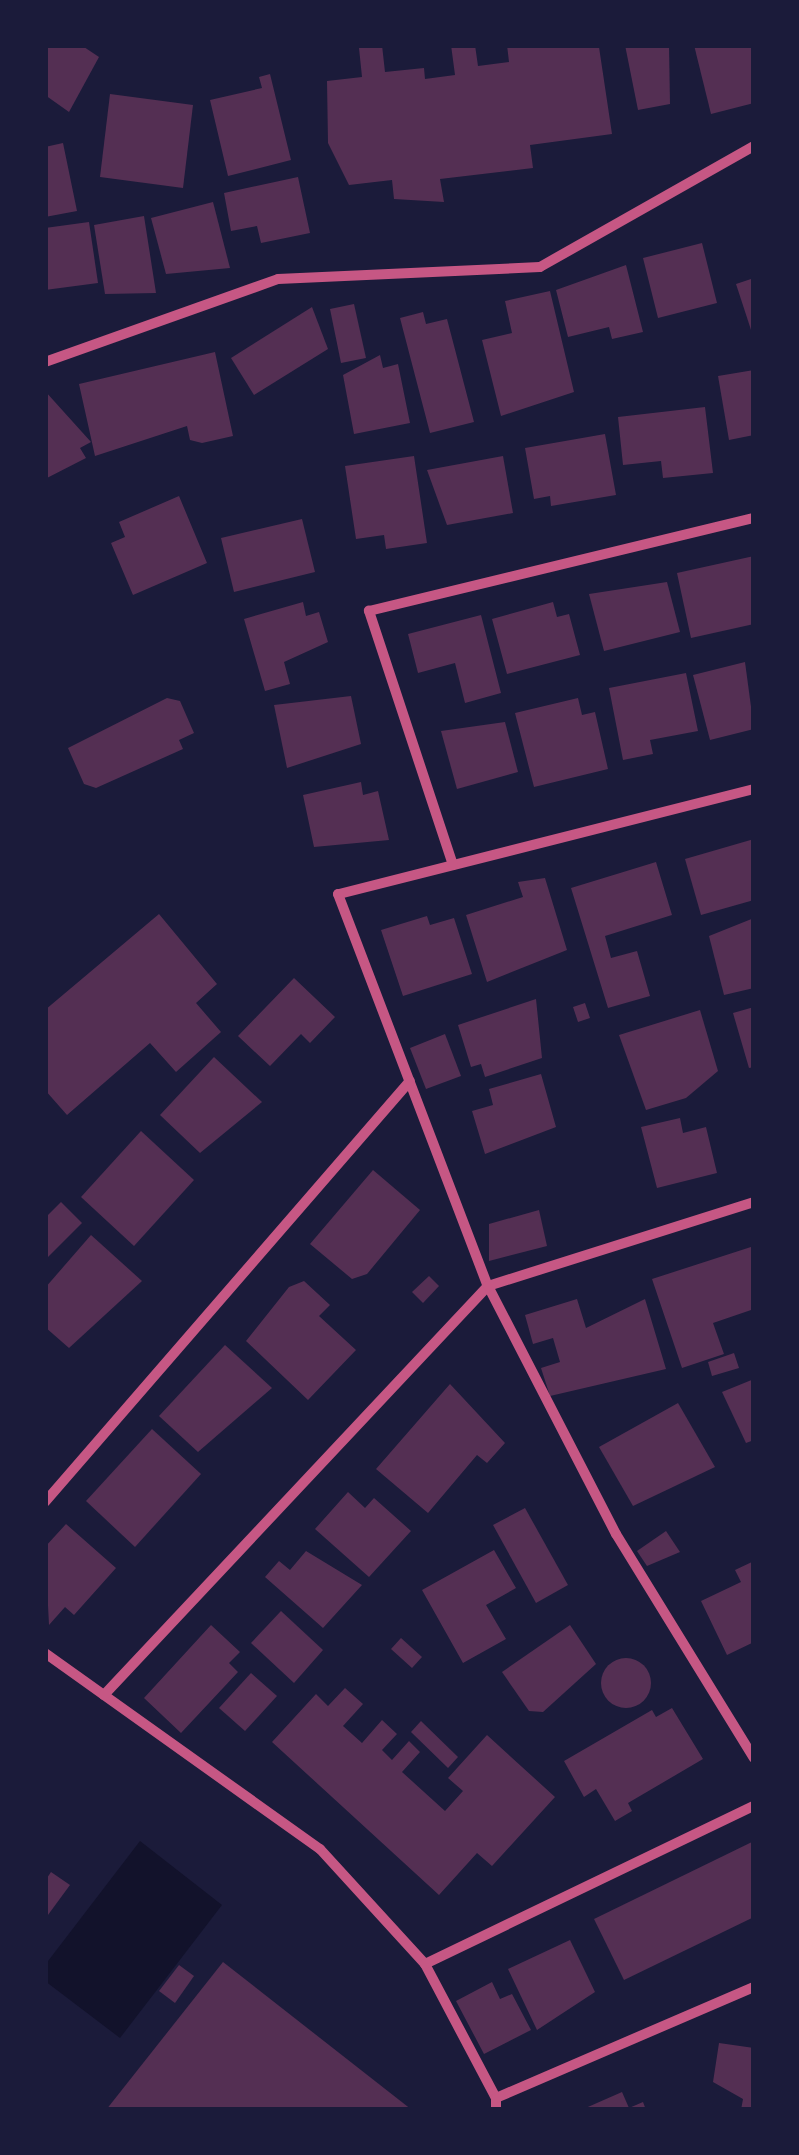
<!DOCTYPE html>
<style>
body{margin:0}
#map{position:relative;width:799px;height:2155px;overflow:hidden;background:#1b1b3a;font-family:"Alegreya Sans",sans-serif}
div>[style]{position:absolute}
.water>*{inset:0;background:#12122b}
.building>*{inset:0;background:#542f53}
.round{border-radius:50%}
.minor>*{height:10px;margin:-5px;padding:0 5px;transform-origin:5px;border-radius:5px;background:#c65784}
span{translate:-50% -50%;white-space:nowrap;text-align:center;line-height:1.15;-webkit-text-stroke:8px #1b1b3a;paint-order:stroke}
.frame{position:absolute;inset:0;border:48px solid #1b1b3a;pointer-events:none}
</style>
<div id="map">
<div class="water">
<i style="clip-path:polygon(140px 1841px,222px 1905px,120px 2038px,45px 1981px,45px 1965px)"></i>
</div>
<div class="building">
<i style="clip-path:polygon(45px 45px,81px 45px,99px 57px,69px 112px,45px 95px)"></i>
<i style="clip-path:polygon(382px 45px,385px 72px,424px 68px,425px 79px,455px 75px,451px 45px,475px 45px,478px 66px,509px 62px,507px 45px,599px 47px,612px 134px,530px 145px,533px 168px,440px 179px,444px 202px,394px 199px,392px 180px,349px 185px,328px 143px,327px 81px,362px 77px,359px 48px)"></i>
<i style="clip-path:polygon(625px 45px,669px 45px,670px 104px,638px 110px)"></i>
<i style="clip-path:polygon(694px 45px,754px 45px,754px 103px,711px 114px)"></i>
<i style="clip-path:polygon(270px 74px,291px 160px,228px 176px,210px 100px,262px 88px,259px 77px)"></i>
<i style="clip-path:polygon(110px 94px,193px 105px,183px 188px,100px 177px)"></i>
<i style="clip-path:polygon(63px 143px,77px 211px,45px 217px,45px 147px)"></i>
<i style="clip-path:polygon(298px 177px,310px 233px,261px 243px,257px 226px,231px 231px,224px 193px)"></i>
<i style="clip-path:polygon(213px 202px,230px 268px,166px 274px,151px 218px)"></i>
<i style="clip-path:polygon(144px 216px,156px 293px,105px 294px,94px 225px)"></i>
<i style="clip-path:polygon(89px 222px,98px 283px,45px 290px,45px 228px)"></i>
<i style="clip-path:polygon(702px 243px,717px 303px,658px 318px,643px 258px)"></i>
<i style="clip-path:polygon(626px 265px,643px 332px,612px 339px,609px 327px,568px 337px,556px 290px)"></i>
<i style="clip-path:polygon(754px 278px,754px 336px,753px 336px,736px 284px)"></i>
<i style="clip-path:polygon(550px 291px,574px 392px,501px 416px,482px 340px,512px 333px,505px 301px)"></i>
<i style="clip-path:polygon(354px 304px,366px 358px,341px 363px,330px 309px)"></i>
<i style="clip-path:polygon(312px 307px,328px 349px,254px 395px,231px 358px)"></i>
<i style="clip-path:polygon(423px 312px,426px 324px,447px 319px,474px 422px,430px 433px,400px 318px)"></i>
<i style="clip-path:polygon(215px 352px,233px 436px,202px 443px,190px 440px,187px 426px,95px 456px,79px 384px)"></i>
<i style="clip-path:polygon(380px 355px,383px 368px,398px 364px,410px 423px,354px 434px,343px 375px)"></i>
<i style="clip-path:polygon(754px 370px,754px 435px,729px 440px,718px 376px)"></i>
<i style="clip-path:polygon(45px 391px,91px 442px,80px 448px,86px 458px,45px 479px)"></i>
<i style="clip-path:polygon(705px 407px,713px 473px,663px 478px,661px 461px,623px 465px,618px 417px)"></i>
<i style="clip-path:polygon(605px 434px,616px 495px,551px 506px,550px 496px,534px 499px,525px 448px)"></i>
<i style="clip-path:polygon(414px 456px,427px 543px,386px 549px,384px 535px,356px 539px,345px 466px)"></i>
<i style="clip-path:polygon(503px 456px,513px 513px,447px 525px,427px 470px)"></i>
<i style="clip-path:polygon(179px 496px,207px 563px,133px 595px,111px 543px,125px 537px,119px 522px)"></i>
<i style="clip-path:polygon(302px 519px,315px 572px,234px 592px,221px 538px)"></i>
<i style="clip-path:polygon(754px 556px,754px 624px,691px 638px,677px 573px)"></i>
<i style="clip-path:polygon(667px 582px,680px 632px,604px 651px,589px 594px)"></i>
<i style="clip-path:polygon(303px 602px,306px 616px,319px 612px,328px 642px,284px 662px,290px 684px,265px 691px,244px 619px)"></i>
<i style="clip-path:polygon(553px 602px,557px 617px,569px 614px,580px 655px,507px 674px,492px 619px)"></i>
<i style="clip-path:polygon(481px 615px,501px 693px,465px 703px,455px 663px,418px 673px,408px 634px)"></i>
<i style="clip-path:polygon(745px 662px,754px 729px,710px 740px,693px 675px)"></i>
<i style="clip-path:polygon(686px 673px,698px 731px,650px 740px,653px 754px,623px 760px,609px 688px)"></i>
<i style="clip-path:polygon(351px 696px,361px 744px,287px 768px,274px 705px)"></i>
<i style="clip-path:polygon(167px 698px,180px 701px,194px 733px,179px 740px,183px 749px,96px 788px,84px 784px,68px 748px)"></i>
<i style="clip-path:polygon(578px 698px,582px 715px,595px 712px,608px 769px,534px 787px,515px 713px)"></i>
<i style="clip-path:polygon(505px 722px,518px 772px,457px 789px,441px 731px)"></i>
<i style="clip-path:polygon(361px 782px,363px 795px,378px 791px,389px 840px,314px 847px,303px 795px)"></i>
<i style="clip-path:polygon(754px 839px,754px 900px,701px 915px,685px 859px)"></i>
<i style="clip-path:polygon(656px 862px,672px 915px,605px 936px,611px 958px,637px 951px,650px 996px,608px 1008px,571px 888px)"></i>
<i style="clip-path:polygon(545px 878px,567px 950px,487px 982px,466px 915px,523px 897px,518px 882px)"></i>
<i style="clip-path:polygon(159px 914px,217px 984px,196px 1003px,221px 1032px,176px 1072px,150px 1043px,67px 1115px,45px 1090px,45px 1010px)"></i>
<i style="clip-path:polygon(427px 916px,430px 925px,454px 918px,472px 974px,403px 996px,381px 930px)"></i>
<i style="clip-path:polygon(754px 918px,754px 988px,724px 995px,709px 936px)"></i>
<i style="clip-path:polygon(294px 978px,335px 1017px,310px 1043px,301px 1034px,270px 1066px,238px 1036px)"></i>
<i style="clip-path:polygon(536px 999px,542px 1058px,485px 1077px,481px 1064px,471px 1067px,458px 1025px)"></i>
<i style="clip-path:polygon(585px 1003px,590px 1018px,578px 1022px,573px 1007px)"></i>
<i style="clip-path:polygon(754px 1007px,754px 1067px,749px 1068px,733px 1013px)"></i>
<i style="clip-path:polygon(700px 1010px,718px 1071px,686px 1098px,646px 1110px,619px 1035px)"></i>
<i style="clip-path:polygon(445px 1034px,461px 1076px,426px 1089px,410px 1048px)"></i>
<i style="clip-path:polygon(214px 1057px,262px 1102px,200px 1153px,160px 1115px)"></i>
<i style="clip-path:polygon(541px 1074px,556px 1127px,485px 1154px,472px 1111px,493px 1105px,489px 1089px)"></i>
<i style="clip-path:polygon(680px 1118px,683px 1133px,706px 1127px,717px 1173px,657px 1188px,641px 1127px)"></i>
<i style="clip-path:polygon(141px 1131px,194px 1180px,134px 1246px,81px 1197px)"></i>
<i style="clip-path:polygon(373px 1170px,420px 1210px,367px 1274px,352px 1279px,310px 1244px)"></i>
<i style="clip-path:polygon(61px 1202px,82px 1223px,45px 1260px,45px 1218px)"></i>
<i style="clip-path:polygon(539px 1210px,547px 1246px,489px 1261px,489px 1224px)"></i>
<i style="clip-path:polygon(91px 1235px,142px 1281px,69px 1348px,45px 1327px,45px 1288px)"></i>
<i style="clip-path:polygon(754px 1246px,754px 1309px,713px 1323px,724px 1354px,682px 1368px,652px 1279px)"></i>
<i style="clip-path:polygon(429px 1276px,439px 1286px,423px 1303px,412px 1292px)"></i>
<i style="clip-path:polygon(304px 1281px,330px 1305px,319px 1316px,356px 1350px,308px 1400px,246px 1341px,289px 1287px)"></i>
<i style="clip-path:polygon(577px 1299px,586px 1328px,645px 1299px,666px 1369px,550px 1396px,541px 1368px,560px 1362px,553px 1338px,533px 1344px,525px 1315px)"></i>
<i style="clip-path:polygon(225px 1345px,272px 1388px,198px 1452px,159px 1416px)"></i>
<i style="clip-path:polygon(734px 1353px,739px 1368px,712px 1376px,708px 1362px)"></i>
<i style="clip-path:polygon(754px 1379px,754px 1440px,746px 1443px,722px 1392px)"></i>
<i style="clip-path:polygon(450px 1384px,505px 1443px,487px 1463px,477px 1455px,428px 1513px,376px 1469px)"></i>
<i style="clip-path:polygon(678px 1403px,715px 1467px,633px 1506px,599px 1447px)"></i>
<i style="clip-path:polygon(152px 1429px,201px 1474px,135px 1547px,86px 1501px)"></i>
<i style="clip-path:polygon(348px 1492px,365px 1508px,374px 1498px,411px 1531px,369px 1577px,315px 1529px)"></i>
<i style="clip-path:polygon(525px 1508px,568px 1585px,536px 1603px,493px 1525px)"></i>
<i style="clip-path:polygon(66px 1524px,116px 1568px,74px 1615px,65px 1607px,49px 1625px,45px 1547px)"></i>
<i style="clip-path:polygon(666px 1531px,680px 1552px,647px 1566px,637px 1551px)"></i>
<i style="clip-path:polygon(494px 1550px,516px 1588px,486px 1605px,506px 1639px,463px 1663px,422px 1590px)"></i>
<i style="clip-path:polygon(306px 1551px,362px 1585px,323px 1628px,265px 1577px,279px 1561px,290px 1570px)"></i>
<i style="clip-path:polygon(754px 1561px,754px 1642px,727px 1655px,701px 1601px,741px 1582px,735px 1570px)"></i>
<i style="clip-path:polygon(281px 1611px,323px 1650px,294px 1683px,251px 1643px)"></i>
<i style="clip-path:polygon(211px 1625px,240px 1652px,229px 1663px,238px 1672px,181px 1733px,144px 1698px)"></i>
<i style="clip-path:polygon(570px 1625px,596px 1664px,543px 1712px,529px 1711px,502px 1672px)"></i>
<i style="clip-path:polygon(401px 1638px,422px 1657px,412px 1668px,391px 1649px)"></i>
<i class="round" style="left:601px;top:1658px;width:50px;height:50px"></i>
<i style="clip-path:polygon(251px 1673px,277px 1696px,245px 1731px,219px 1708px)"></i>
<i style="clip-path:polygon(345px 1688px,363px 1704px,343px 1726px,362px 1743px,382px 1720px,397px 1734px,382px 1750px,392px 1760px,409px 1741px,420px 1752px,402px 1772px,445px 1811px,463px 1791px,448px 1778px,487px 1735px,555px 1797px,492px 1866px,477px 1853px,439px 1895px,272px 1742px,316px 1694px,328px 1706px)"></i>
<i style="clip-path:polygon(672px 1708px,703px 1759px,628px 1803px,632px 1811px,615px 1821px,596px 1789px,584px 1797px,564px 1761px,652px 1710px,656px 1717px)"></i>
<i style="clip-path:polygon(421px 1721px,458px 1757px,448px 1768px,411px 1732px)"></i>
<i style="clip-path:polygon(754px 1841px,754px 1917px,624px 1980px,594px 1919px)"></i>
<i style="clip-path:polygon(51px 1872px,70px 1885px,45px 1919px,45px 1881px)"></i>
<i style="clip-path:polygon(570px 1940px,595px 1992px,537px 2030px,508px 1969px)"></i>
<i style="clip-path:polygon(223px 1962px,412px 2110px,106px 2110px)"></i>
<i style="clip-path:polygon(179px 1965px,194px 1976px,175px 2003px,159px 1991px)"></i>
<i style="clip-path:polygon(492px 1982px,500px 1999px,512px 1994px,531px 2030px,484px 2054px,456px 2001px)"></i>
<i style="clip-path:polygon(719px 2043px,754px 2048px,754px 2110px,741px 2110px,743px 2099px,713px 2082px)"></i>
<i style="clip-path:polygon(622px 2092px,629px 2108px,643px 2102px,646px 2110px,581px 2110px)"></i>
</div>
<div class="minor">
<i style="left:45px;top:362px;width:247px;rotate:-19.6deg"></i>
<i style="left:278px;top:279px;width:262px;rotate:-2.6deg"></i>
<i style="left:540px;top:267px;width:246px;rotate:-29.5deg"></i>
<i style="left:754px;top:789px;width:429px;rotate:165.8deg"></i>
<i style="left:338px;top:894px;width:420px;rotate:69.1deg"></i>
<i style="left:488px;top:1286px;width:279px;rotate:62.7deg"></i>
<i style="left:616px;top:1534px;width:263px;rotate:58.4deg"></i>
<i style="left:453px;top:865px;width:268px;rotate:-108.3deg"></i>
<i style="left:369px;top:611px;width:396px;rotate:-13.6deg"></i>
<i style="left:45px;top:1502px;width:557px;rotate:-49.08deg"></i>
<i style="left:45px;top:1653px;width:338px;rotate:35.5deg"></i>
<i style="left:320px;top:1849px;width:156px;rotate:47.6deg"></i>
<i style="left:425px;top:1964px;width:152px;rotate:62.1deg"></i>
<i style="left:104px;top:1695px;width:561px;rotate:-46.81deg"></i>
<i style="left:488px;top:1286px;width:279px;rotate:-17.5deg"></i>
<i style="left:425px;top:1964px;width:365px;rotate:-25.7deg"></i>
<i style="left:496px;top:2110px;width:12px;rotate:-90deg"></i>
<i style="left:496px;top:2098px;width:281px;rotate:-23.3deg"></i>
</div>
<div class="frame"></div>
</div>
